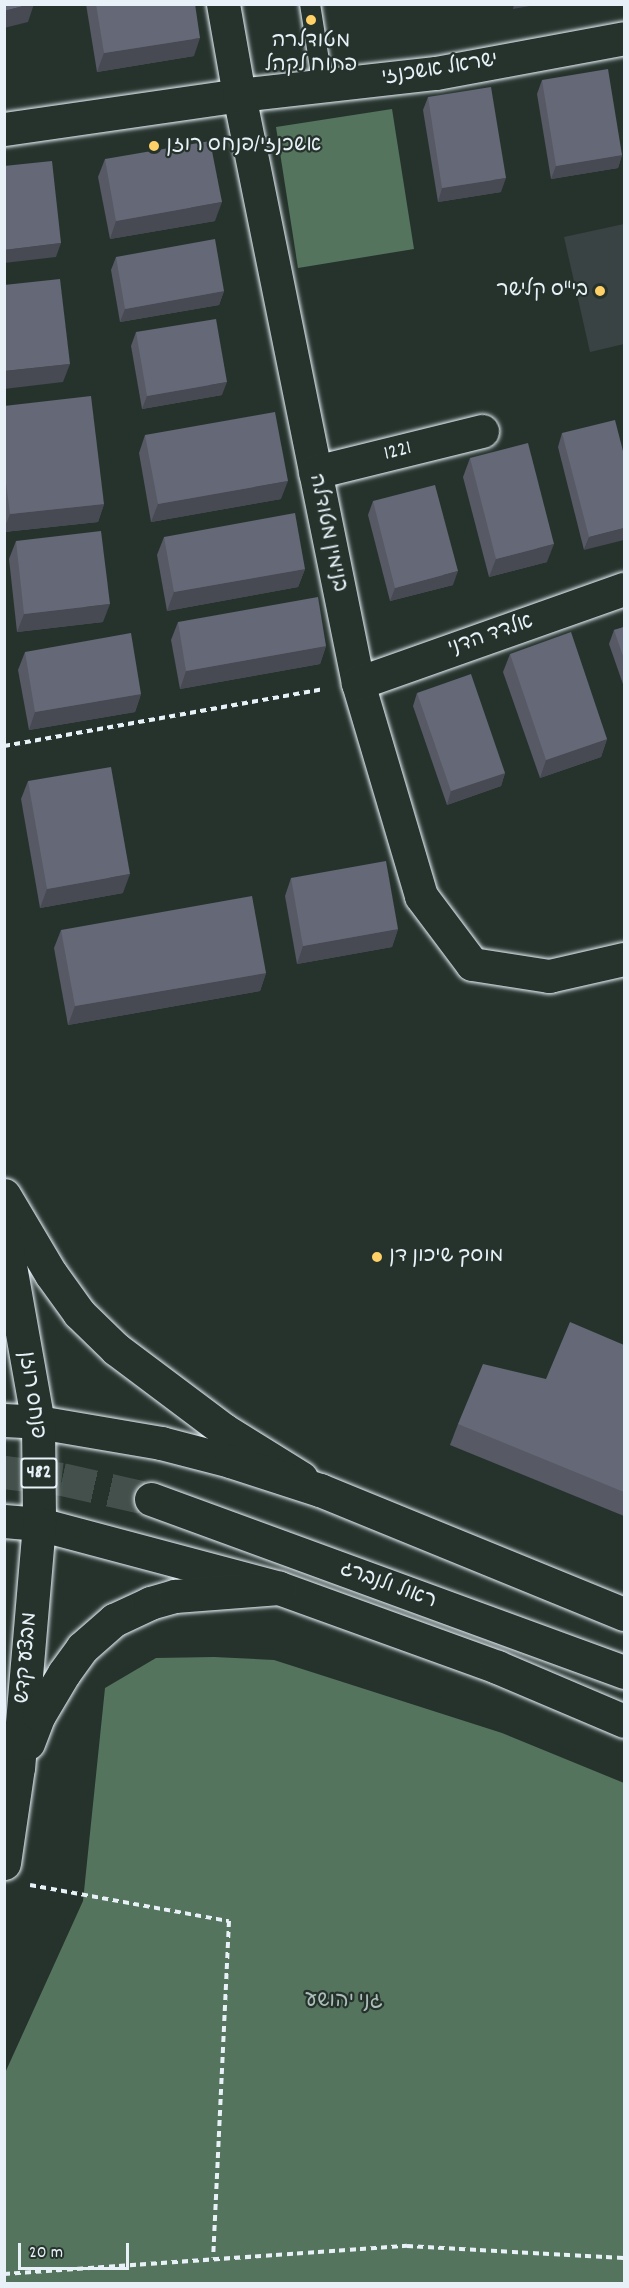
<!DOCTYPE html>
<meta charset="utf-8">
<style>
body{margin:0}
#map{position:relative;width:629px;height:2288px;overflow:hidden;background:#26332d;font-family:Dekko,"Playpen Sans Hebrew",sans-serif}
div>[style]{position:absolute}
.built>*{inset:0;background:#394343}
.green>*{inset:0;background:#55745d}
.secondary-tunnel>*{height:33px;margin-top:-16.5px;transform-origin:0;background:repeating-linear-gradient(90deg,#43504b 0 33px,transparent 0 49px)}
.path>*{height:4px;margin-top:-2px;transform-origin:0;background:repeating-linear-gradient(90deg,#e8f1f8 0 6px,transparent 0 10.5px)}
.roads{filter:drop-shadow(0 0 2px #e8f1f8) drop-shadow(0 0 2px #e8f1f8)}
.lane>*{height:20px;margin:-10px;padding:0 10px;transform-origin:10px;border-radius:10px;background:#26332d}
.street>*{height:33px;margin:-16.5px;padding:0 16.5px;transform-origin:16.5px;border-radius:16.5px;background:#26332d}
.secondary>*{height:33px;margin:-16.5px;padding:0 16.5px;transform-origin:16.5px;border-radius:16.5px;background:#26332d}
.primary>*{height:33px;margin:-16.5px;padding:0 16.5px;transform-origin:16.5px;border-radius:16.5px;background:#26332d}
.wall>*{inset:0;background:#575965}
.shaded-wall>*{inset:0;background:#474953}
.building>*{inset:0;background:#656876}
.dots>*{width:16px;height:16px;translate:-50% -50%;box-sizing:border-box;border:3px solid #26332d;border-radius:50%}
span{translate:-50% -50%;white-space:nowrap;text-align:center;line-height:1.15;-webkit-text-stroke:4.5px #26332d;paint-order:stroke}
.shield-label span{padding:2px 4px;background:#26332d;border:2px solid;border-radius:4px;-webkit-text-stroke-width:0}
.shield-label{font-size:20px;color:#e8f1f8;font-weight:700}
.poi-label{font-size:21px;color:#e8f1f8}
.left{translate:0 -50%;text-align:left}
.right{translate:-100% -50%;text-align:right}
.street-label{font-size:21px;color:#e8f1f8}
.park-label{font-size:21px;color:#adbfba}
.frame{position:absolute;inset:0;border:6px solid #e8f1f8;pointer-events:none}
.scale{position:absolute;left:18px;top:2243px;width:111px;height:27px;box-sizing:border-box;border:3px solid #e8f1f8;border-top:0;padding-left:8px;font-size:18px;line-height:21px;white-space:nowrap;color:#e8f1f8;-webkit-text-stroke:4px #26332d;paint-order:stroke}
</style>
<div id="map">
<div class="built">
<i style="clip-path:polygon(624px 224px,624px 344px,590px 352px,564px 237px)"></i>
</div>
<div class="green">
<i style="clip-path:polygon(392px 109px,414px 249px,298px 268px,276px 127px)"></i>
<i style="clip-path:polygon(214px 1657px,274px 1660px,502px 1733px,624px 1783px,624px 2283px,5px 2283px,5px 2073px,83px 1901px,105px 1688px,156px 1658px)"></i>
</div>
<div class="secondary-tunnel">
<i style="left:4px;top:1472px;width:58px;rotate:6.9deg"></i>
<i style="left:62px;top:1479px;width:91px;rotate:12.7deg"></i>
</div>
<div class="path">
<i style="left:4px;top:746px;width:325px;rotate:-10.1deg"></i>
<i style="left:30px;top:1885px;width:202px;rotate:10.3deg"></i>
<i style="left:229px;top:1921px;width:337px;rotate:92.7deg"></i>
<i style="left:4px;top:2274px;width:404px;rotate:-4deg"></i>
<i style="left:407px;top:2246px;width:217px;rotate:3.2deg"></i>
</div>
<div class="roads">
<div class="lane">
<i style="left:310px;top:4px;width:83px;rotate:81deg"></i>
</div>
<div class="street">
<i style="left:223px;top:4px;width:92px;rotate:80deg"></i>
<i style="left:239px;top:95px;width:600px;rotate:78.56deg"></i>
<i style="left:358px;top:683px;width:222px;rotate:73.5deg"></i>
<i style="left:421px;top:896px;width:85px;rotate:53.1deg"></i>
<i style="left:472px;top:964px;width:78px;rotate:8.9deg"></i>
<i style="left:549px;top:976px;width:77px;rotate:-12.8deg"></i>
<i style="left:4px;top:129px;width:237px;rotate:-8.2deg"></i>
<i style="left:239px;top:95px;width:198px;rotate:-6.4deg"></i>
<i style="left:436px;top:73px;width:191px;rotate:-10.5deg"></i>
<i style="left:315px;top:472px;width:172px;rotate:-13.8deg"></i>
<i style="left:358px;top:683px;width:282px;rotate:-19.5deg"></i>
<i style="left:4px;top:1195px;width:92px;rotate:59.3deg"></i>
<i style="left:51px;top:1274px;width:48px;rotate:54.3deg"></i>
<i style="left:79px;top:1313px;width:52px;rotate:44.2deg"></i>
<i style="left:116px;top:1349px;width:135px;rotate:36.9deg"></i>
<i style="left:224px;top:1430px;width:91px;rotate:31.9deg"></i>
</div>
<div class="secondary">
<i style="left:4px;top:1420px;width:34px;rotate:3deg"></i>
<i style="left:38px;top:1422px;width:125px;rotate:9.7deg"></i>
<i style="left:161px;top:1443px;width:71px;rotate:14.6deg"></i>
<i style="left:230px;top:1461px;width:95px;rotate:17.9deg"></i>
<i style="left:320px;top:1490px;width:328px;rotate:22.2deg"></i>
<i style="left:151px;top:1499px;width:504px;rotate:20.09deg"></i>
<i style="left:4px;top:1521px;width:35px;rotate:5deg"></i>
<i style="left:39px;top:1524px;width:248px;rotate:14.9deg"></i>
<i style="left:279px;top:1588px;width:232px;rotate:19.9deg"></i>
<i style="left:497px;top:1667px;width:138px;rotate:23deg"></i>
</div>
<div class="primary">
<i style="left:4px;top:1232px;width:193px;rotate:79.9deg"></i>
<i style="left:38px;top:1422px;width:102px;rotate:89.4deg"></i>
<i style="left:39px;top:1524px;width:244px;rotate:94.9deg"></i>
<i style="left:18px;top:1767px;width:97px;rotate:98.3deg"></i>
<i style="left:28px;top:1743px;width:30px;rotate:-69deg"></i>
<i style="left:39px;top:1715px;width:49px;rotate:-59.2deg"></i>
<i style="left:64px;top:1673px;width:31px;rotate:-54deg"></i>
<i style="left:82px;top:1648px;width:43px;rotate:-41.2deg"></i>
<i style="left:114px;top:1620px;width:40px;rotate:-25deg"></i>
<i style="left:150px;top:1603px;width:26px;rotate:-16deg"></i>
<i style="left:175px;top:1596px;width:104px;rotate:-4.4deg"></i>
</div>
</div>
<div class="wall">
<i style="clip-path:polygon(86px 4px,195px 4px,194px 56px,97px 72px)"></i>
<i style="clip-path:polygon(542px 80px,622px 155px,618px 168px,551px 179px,537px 94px)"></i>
<i style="clip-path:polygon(428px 97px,501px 192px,438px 202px,423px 110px)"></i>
<i style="clip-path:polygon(105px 159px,215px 221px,110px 239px,98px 177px)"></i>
<i style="clip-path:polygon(116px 257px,224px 291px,219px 305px,120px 322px,111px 270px)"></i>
<i style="clip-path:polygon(136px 332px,222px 395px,142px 409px,131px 346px)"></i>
<i style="clip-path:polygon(4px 406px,104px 504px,98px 522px,4px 532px)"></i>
<i style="clip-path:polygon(562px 433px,624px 455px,584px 550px,558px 447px)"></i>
<i style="clip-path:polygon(145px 435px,281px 499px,151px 522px,139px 453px)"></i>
<i style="clip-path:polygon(470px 458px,547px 562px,489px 577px,463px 477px)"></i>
<i style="clip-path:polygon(373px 501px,453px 585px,390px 601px,368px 515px)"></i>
<i style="clip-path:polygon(164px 537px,305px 569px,298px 587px,167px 611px,157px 555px)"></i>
<i style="clip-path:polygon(16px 541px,103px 622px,17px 632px,9px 559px)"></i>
<i style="clip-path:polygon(178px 622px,326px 646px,320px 664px,180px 689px,171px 640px)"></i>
<i style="clip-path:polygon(624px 627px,624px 687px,609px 644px,614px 630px)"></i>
<i style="clip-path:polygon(25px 652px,141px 694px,135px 712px,29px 730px,18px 670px)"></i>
<i style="clip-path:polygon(510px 654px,607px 739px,601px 757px,540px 778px,503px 672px)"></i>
<i style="clip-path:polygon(417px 693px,505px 773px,501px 786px,447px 805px,413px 706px)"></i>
<i style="clip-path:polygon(28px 781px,123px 893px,40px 908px,21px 799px)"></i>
<i style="clip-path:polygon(291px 878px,398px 929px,392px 947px,297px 964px,285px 896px)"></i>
<i style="clip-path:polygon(61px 930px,266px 973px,260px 991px,68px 1025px,54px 948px)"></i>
<i style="clip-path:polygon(624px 1345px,624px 1516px,450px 1445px,458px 1424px,546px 1379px)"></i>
</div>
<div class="shaded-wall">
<i style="clip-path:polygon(31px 4px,34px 4px,28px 22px,4px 28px,4px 11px)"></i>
<i style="clip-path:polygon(514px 4px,541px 4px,513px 9px)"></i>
<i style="clip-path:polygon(200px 38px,194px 56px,97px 72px,104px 53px)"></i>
<i style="clip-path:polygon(622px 155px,618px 168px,551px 179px,556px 166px)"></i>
<i style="clip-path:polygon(506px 178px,501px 192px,438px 202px,442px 188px)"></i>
<i style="clip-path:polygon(222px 202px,215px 221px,110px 239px,116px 221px)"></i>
<i style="clip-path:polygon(61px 243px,56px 257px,4px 263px,4px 250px)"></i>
<i style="clip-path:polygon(224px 291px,219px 305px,120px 322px,125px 309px)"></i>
<i style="clip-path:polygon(70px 364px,63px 382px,4px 389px,4px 371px)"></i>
<i style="clip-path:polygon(227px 382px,222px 395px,142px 409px,147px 396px)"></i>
<i style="clip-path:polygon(288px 481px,281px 499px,151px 522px,158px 504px)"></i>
<i style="clip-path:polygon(104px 504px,98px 522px,4px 532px,4px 529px,10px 514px)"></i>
<i style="clip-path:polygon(624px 528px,624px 540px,584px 550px,589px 537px)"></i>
<i style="clip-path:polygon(554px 544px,547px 562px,489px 577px,496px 559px)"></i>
<i style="clip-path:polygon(305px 569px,298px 587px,167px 611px,174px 592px)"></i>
<i style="clip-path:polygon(458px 571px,453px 585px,390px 601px,395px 588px)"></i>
<i style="clip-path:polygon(110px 604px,103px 622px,17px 632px,24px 614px)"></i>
<i style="clip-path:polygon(326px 646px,320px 664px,180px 689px,186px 671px)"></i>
<i style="clip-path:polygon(141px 694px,135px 712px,29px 730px,35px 712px)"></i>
<i style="clip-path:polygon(607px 739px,601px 757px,540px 778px,546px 760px)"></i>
<i style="clip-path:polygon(505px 773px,501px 786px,447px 805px,451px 791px)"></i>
<i style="clip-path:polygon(130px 874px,123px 893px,40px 908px,47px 889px)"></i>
<i style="clip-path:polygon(398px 929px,392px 947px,297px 964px,303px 946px)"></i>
<i style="clip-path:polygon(266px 973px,260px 991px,68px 1025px,75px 1006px)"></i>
</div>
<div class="building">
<i style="clip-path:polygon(4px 4px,31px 4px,4px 11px)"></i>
<i style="clip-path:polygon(96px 4px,195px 4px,200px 38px,104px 53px)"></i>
<i style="clip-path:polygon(608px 69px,622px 155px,556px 166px,542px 80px)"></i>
<i style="clip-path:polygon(491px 87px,506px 178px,442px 188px,428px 97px)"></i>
<i style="clip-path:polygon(210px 141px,222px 202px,116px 221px,105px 159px)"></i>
<i style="clip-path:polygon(52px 161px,61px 243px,4px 250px,4px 166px)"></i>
<i style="clip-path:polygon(215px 239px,224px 291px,125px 309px,116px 257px)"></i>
<i style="clip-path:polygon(60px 279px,70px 364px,4px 371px,4px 285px)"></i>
<i style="clip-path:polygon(216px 319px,227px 382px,147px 396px,136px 332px)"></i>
<i style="clip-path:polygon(91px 396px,104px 504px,10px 514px,4px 467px,4px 406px)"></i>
<i style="clip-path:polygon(275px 412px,288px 481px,158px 504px,145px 435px)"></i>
<i style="clip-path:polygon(615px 420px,624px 455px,624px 528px,589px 537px,562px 433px)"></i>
<i style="clip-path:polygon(528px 443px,554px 544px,496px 559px,470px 458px)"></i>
<i style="clip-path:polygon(435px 485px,458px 571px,395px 588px,373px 501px)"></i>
<i style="clip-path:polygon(295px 513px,305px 569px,174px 592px,164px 537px)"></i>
<i style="clip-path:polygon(101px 531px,110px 604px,24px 614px,16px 541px)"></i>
<i style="clip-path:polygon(318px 597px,326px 646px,186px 671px,178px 622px)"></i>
<i style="clip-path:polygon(624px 627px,624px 659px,614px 630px)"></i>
<i style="clip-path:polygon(571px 632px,607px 739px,546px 760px,510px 654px)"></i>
<i style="clip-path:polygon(131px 633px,141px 694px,35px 712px,25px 652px)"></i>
<i style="clip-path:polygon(471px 674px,505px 773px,451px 791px,417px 693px)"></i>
<i style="clip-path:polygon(111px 767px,130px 874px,47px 889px,28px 781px)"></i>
<i style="clip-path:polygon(386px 861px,398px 929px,303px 946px,291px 878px)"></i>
<i style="clip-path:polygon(252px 896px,266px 973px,75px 1006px,61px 930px)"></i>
<i style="clip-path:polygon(570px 1322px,624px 1345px,624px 1492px,458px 1424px,483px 1364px,546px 1379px)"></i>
</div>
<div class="dots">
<i style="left:311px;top:20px;background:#ffd166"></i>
<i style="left:154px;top:146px;background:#ffd166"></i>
<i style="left:600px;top:291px;background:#ffd166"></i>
<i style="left:377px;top:1257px;background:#ffd166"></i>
</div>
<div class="shield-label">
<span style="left:39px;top:1473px">482</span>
</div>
<div class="poi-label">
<span style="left:311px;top:54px">מטודלרה<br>פתוח לקהל</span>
<span class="left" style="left:166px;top:146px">אשכנזי/פנחס רוזן</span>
<span class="right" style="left:588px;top:291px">בי"ס קלישר</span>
<span class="left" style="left:389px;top:1257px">מוסך שיכון דן</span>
</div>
<div class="street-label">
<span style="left:440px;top:70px;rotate:-9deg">ישראל אשכנזי</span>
<span style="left:398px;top:452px;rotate:-14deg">1221</span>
<span style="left:327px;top:533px;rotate:78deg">בנימין מטודלה</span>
<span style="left:491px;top:636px;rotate:-19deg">אלדד הדני</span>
<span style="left:31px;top:1395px;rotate:82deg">פנחס רוזן</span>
<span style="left:388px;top:1586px;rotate:20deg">ראול ולנברג</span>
<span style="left:27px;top:1658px;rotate:-85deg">מבצע קדש</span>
</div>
<div class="park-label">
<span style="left:344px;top:2002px">גני יהושע</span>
</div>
<div class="frame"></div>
<div class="scale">20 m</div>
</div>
